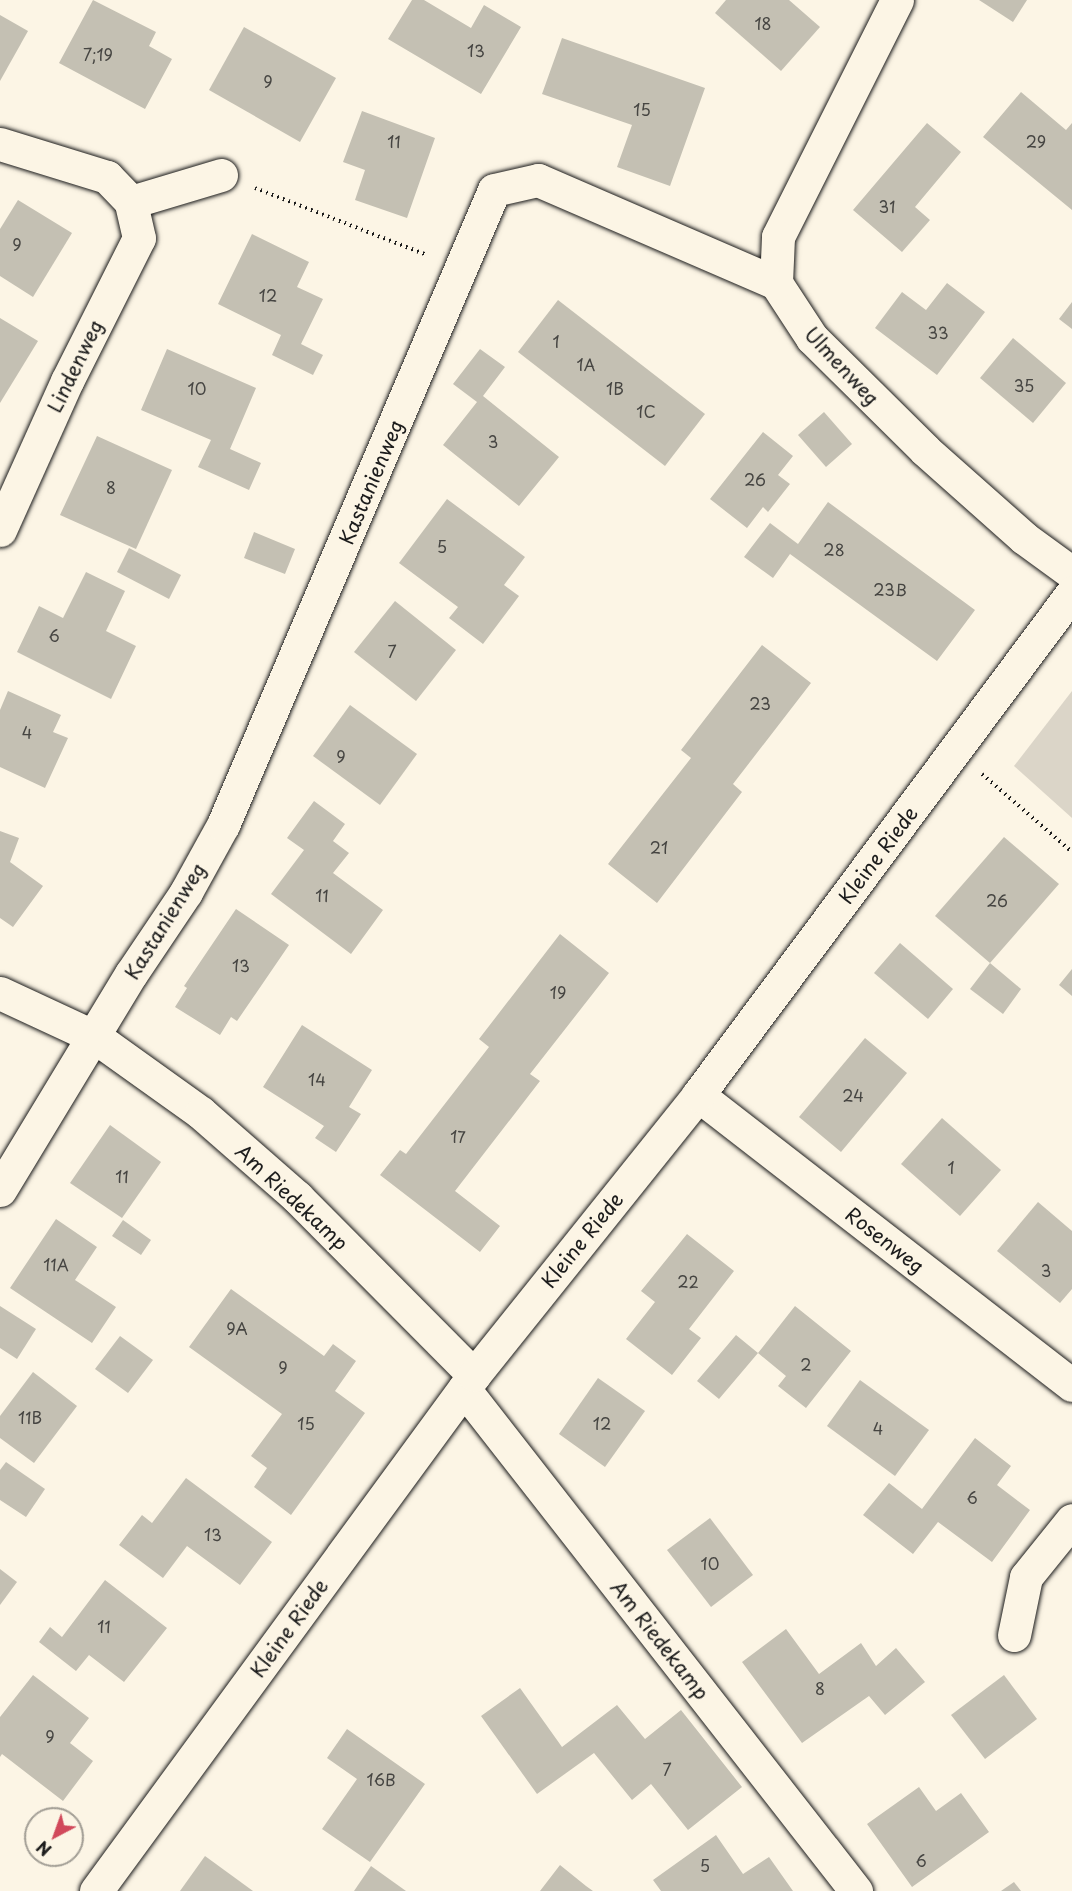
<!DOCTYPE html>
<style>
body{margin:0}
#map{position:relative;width:1072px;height:1891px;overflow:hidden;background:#fcf5e5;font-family:"Playpen Sans",sans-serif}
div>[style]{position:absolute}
.green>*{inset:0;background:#dbd5c8}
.building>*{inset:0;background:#c4c0b3}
.path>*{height:4px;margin-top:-2px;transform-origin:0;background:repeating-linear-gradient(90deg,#1c1c1c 0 1.5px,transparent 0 6px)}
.roads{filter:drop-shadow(0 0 2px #1c1c1c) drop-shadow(0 0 2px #1c1c1c)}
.minor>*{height:33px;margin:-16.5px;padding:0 16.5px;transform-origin:16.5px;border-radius:16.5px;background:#fcf5e5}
span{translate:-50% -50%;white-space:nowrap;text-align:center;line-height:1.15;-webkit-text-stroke:4.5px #fcf5e5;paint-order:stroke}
.number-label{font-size:16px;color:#464542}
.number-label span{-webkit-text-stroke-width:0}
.street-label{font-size:20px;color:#1c1c1c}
.north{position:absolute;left:24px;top:1807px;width:60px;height:60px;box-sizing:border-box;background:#fcf5e5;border:2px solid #a29e95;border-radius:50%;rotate:221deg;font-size:16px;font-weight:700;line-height:24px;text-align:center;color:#1c1c1c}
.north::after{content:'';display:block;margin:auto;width:21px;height:27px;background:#d1495b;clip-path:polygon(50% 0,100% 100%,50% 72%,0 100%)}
</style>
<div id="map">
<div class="green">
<i style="clip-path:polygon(1072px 691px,1072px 818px,1014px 766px)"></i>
</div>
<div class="building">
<i style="clip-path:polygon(93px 0,156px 32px,149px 46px,172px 59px,145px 109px,59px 63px)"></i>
<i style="clip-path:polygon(412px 0,424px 0,471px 28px,484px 5px,521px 27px,481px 94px,388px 39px)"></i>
<i style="clip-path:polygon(726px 0,789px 0,820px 27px,781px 71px,715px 13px)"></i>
<i style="clip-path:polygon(979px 0,1027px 0,1013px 22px)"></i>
<i style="clip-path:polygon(0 15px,28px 31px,0 81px)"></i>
<i style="clip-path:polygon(244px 27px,336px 78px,300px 142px,209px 90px)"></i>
<i style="clip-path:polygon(562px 38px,705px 88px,670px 186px,617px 167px,632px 125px,542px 94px)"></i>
<i style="clip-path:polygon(1021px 92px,1066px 130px,1072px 123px,1072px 210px,983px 137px)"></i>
<i style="clip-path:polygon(362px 111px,435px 138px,407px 218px,355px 200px,365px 170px,343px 162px)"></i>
<i style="clip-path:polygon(927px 123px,961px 152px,915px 207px,930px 220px,902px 252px,853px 210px)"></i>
<i style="clip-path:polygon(18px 200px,72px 233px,33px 297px,0 276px,0 229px)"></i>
<i style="clip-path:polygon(252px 234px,309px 262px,297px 287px,323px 299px,301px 344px,323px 355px,313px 375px,272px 355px,281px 335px,218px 304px)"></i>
<i style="clip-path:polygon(947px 283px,985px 312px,937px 375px,875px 328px,902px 292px,926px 310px)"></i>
<i style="clip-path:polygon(558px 300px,705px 414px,665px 466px,518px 352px)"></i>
<i style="clip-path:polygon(1072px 302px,1072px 329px,1059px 319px)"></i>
<i style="clip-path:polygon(0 318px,38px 341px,0 403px)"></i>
<i style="clip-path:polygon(1013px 338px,1066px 383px,1033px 423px,980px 378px)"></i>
<i style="clip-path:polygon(167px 349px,256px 388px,230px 449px,261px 463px,249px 490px,198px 467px,211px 440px,141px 410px)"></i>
<i style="clip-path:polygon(480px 349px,505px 367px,483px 396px,559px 457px,519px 506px,443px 445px,477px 402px,453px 384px)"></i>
<i style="clip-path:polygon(824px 412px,852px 444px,826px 467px,798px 435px)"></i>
<i style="clip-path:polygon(763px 432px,793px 456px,778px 475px,790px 484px,768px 512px,763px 507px,747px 528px,710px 499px)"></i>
<i style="clip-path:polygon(97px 436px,172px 470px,136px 549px,60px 515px)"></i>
<i style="clip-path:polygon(447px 499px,525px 557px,504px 585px,519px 596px,483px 644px,449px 618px,458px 607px,399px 563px)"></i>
<i style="clip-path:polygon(828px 502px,975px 610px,937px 661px,790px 554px,773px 578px,744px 557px,770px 523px,798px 544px)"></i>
<i style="clip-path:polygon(254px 532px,295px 549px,285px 574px,244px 558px)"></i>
<i style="clip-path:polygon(129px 548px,181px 575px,169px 599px,117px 572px)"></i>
<i style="clip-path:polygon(86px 572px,125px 591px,106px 631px,136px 646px,111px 699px,17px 652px,39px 606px,63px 618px)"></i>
<i style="clip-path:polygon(395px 601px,456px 650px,416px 701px,354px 652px)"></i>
<i style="clip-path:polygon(762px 645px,811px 683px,733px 784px,742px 792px,657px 903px,608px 864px,691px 758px,681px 750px)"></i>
<i style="clip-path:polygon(8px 691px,61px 715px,53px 732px,68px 738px,45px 788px,0 767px,0 710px)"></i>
<i style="clip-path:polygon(350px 705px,417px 754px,380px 805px,313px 756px)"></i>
<i style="clip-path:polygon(314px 801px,345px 824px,333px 841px,349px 853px,333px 873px,383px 910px,351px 954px,271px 894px,304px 850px,287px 838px)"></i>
<i style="clip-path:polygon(0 831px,19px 838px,10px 862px,43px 886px,13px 927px,0 918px)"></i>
<i style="clip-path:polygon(1004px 837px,1059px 884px,990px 963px,935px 916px)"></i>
<i style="clip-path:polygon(236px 909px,289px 945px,237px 1021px,231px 1017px,220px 1035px,175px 1007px,187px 988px,184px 986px)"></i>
<i style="clip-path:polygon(560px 934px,609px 973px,530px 1074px,540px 1081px,455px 1191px,500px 1226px,480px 1252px,380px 1175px,400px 1150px,406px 1154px,489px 1047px,479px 1039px)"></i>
<i style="clip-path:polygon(900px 943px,953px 989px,928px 1019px,874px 973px)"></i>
<i style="clip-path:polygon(990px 963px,1021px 989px,1003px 1014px,970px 989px)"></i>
<i style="clip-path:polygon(1072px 969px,1072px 996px,1059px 985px)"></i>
<i style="clip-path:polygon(302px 1025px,372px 1070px,349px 1107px,361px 1114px,336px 1152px,315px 1138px,324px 1126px,263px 1087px)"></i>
<i style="clip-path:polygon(865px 1038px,907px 1073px,841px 1152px,799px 1117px)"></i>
<i style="clip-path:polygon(942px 1118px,1001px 1170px,960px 1216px,901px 1164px)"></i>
<i style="clip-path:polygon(110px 1125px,161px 1162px,122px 1218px,70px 1183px)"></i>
<i style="clip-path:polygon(1038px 1202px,1072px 1231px,1072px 1289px,1060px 1303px,997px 1251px)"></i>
<i style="clip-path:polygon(56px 1219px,97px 1247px,75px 1280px,116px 1307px,92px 1343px,10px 1288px)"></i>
<i style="clip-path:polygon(123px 1220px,151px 1240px,141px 1255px,112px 1236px)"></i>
<i style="clip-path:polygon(687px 1234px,734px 1271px,689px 1329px,701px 1338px,672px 1375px,626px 1339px,655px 1302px,641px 1291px)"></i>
<i style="clip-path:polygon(231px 1289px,324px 1356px,333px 1344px,356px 1361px,335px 1391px,365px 1413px,291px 1515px,254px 1487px,267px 1468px,251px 1456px,282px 1414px,189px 1347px)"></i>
<i style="clip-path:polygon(0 1306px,36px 1329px,17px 1359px,0 1348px)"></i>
<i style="clip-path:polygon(795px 1306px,851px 1351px,806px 1408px,778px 1386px,786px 1376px,758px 1353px,719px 1399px,697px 1381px,736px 1335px,758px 1353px)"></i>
<i style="clip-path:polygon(120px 1336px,153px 1360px,128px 1393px,95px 1369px)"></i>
<i style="clip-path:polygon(33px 1372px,77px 1406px,34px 1463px,0 1438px,0 1416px)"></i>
<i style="clip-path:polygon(598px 1378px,645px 1411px,605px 1467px,559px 1434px)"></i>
<i style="clip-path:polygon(860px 1380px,929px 1430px,895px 1476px,827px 1426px)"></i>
<i style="clip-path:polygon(975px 1438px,1011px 1466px,997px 1485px,1030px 1510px,992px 1562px,938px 1522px,913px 1554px,863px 1515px,889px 1483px,922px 1509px)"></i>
<i style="clip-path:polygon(6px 1462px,45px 1489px,26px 1517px,0 1500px,0 1470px)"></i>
<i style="clip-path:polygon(186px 1478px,272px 1542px,240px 1585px,187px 1546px,163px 1578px,119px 1545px,142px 1515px,152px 1523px)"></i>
<i style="clip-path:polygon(710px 1518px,753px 1575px,711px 1607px,667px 1550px)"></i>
<i style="clip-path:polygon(0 1569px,17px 1582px,0 1605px)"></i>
<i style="clip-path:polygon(105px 1580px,167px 1628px,124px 1682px,89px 1655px,76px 1671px,39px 1642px,50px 1627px,62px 1637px)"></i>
<i style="clip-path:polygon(786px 1629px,819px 1674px,861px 1643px,876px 1666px,896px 1648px,925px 1682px,885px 1715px,869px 1696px,802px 1743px,742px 1662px)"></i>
<i style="clip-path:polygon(33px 1675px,89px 1718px,70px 1743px,93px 1761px,63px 1801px,2px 1754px,0 1757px,0 1717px)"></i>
<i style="clip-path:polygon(1004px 1675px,1037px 1719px,985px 1759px,951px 1715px)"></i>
<i style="clip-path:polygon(520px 1688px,562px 1747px,617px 1705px,645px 1739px,681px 1710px,742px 1787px,688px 1830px,651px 1784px,632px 1800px,594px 1753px,537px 1794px,481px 1716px)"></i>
<i style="clip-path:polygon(347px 1729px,425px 1784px,370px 1862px,322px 1829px,357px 1779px,327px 1758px)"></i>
<i style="clip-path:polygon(919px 1787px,936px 1811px,961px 1793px,989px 1832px,912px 1887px,867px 1824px)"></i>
<i style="clip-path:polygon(716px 1835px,743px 1874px,769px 1857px,793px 1891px,661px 1891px,653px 1880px)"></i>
<i style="clip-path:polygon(205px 1856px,253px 1891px,180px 1891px)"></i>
<i style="clip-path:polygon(560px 1865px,586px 1886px,593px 1891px,540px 1891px)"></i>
<i style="clip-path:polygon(371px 1866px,406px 1891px,354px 1891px)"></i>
<i style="clip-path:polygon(1014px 1882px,1021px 1891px,1001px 1891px)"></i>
</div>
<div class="path">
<i style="left:255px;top:188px;width:185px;rotate:21.3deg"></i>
<i style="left:982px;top:774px;width:119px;rotate:40.9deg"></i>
</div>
<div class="roads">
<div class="minor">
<i style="left:897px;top:0;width:265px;rotate:116.7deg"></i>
<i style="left:778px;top:237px;width:46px;rotate:92.5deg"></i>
<i style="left:776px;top:283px;width:66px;rotate:56.8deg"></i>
<i style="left:812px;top:338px;width:159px;rotate:44.7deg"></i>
<i style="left:925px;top:450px;width:132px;rotate:41.6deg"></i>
<i style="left:1024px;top:538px;width:59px;rotate:36.1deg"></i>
<i style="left:0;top:144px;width:112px;rotate:17.1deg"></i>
<i style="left:107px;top:177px;width:35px;rotate:46deg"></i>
<i style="left:131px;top:202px;width:94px;rotate:-16.7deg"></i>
<i style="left:0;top:530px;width:163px;rotate:-65.8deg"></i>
<i style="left:67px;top:381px;width:160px;rotate:-63.3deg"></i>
<i style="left:139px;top:238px;width:37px;rotate:-103deg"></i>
<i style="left:0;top:993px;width:105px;rotate:24.9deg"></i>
<i style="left:95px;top:1037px;width:130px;rotate:35.6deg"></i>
<i style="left:201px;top:1113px;width:128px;rotate:41.2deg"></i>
<i style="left:297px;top:1197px;width:251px;rotate:45.2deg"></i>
<i style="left:698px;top:1095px;width:473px;rotate:37.8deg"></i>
<i style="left:0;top:1190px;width:253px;rotate:-58.8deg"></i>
<i style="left:131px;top:974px;width:99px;rotate:-56.1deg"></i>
<i style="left:186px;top:892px;width:77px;rotate:-61.1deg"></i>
<i style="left:223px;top:825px;width:690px;rotate:-66.89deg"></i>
<i style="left:494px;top:190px;width:45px;rotate:-12.8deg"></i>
<i style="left:538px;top:180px;width:259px;rotate:23.4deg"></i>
<i style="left:464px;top:1389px;width:637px;rotate:52.01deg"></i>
<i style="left:1014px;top:1635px;width:59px;rotate:-78.3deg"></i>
<i style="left:1026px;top:1577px;width:73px;rotate:-51.1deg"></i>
<i style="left:96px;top:1891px;width:640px;rotate:-53.78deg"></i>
<i style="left:474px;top:1375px;width:359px;rotate:-51.3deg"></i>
<i style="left:698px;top:1095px;width:626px;rotate:-53.31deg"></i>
</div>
</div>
<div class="number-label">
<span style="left:763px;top:23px">18</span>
<span style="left:476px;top:50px">13</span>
<span style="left:98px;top:54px">7;19</span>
<span style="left:268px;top:81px">9</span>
<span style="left:642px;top:109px">15</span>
<span style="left:394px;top:141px">11</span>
<span style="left:1036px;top:141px">29</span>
<span style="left:887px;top:206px">31</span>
<span style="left:17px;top:244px">9</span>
<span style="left:268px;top:295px">12</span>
<span style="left:938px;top:332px">33</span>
<span style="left:556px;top:341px">1</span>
<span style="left:586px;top:364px">1A</span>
<span style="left:1024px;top:385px">35</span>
<span style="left:197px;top:388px">10</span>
<span style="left:615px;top:388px">1B</span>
<span style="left:646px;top:411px">1C</span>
<span style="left:493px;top:441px">3</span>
<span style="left:755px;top:479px">26</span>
<span style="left:111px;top:487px">8</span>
<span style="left:442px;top:546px">5</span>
<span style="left:834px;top:549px">28</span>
<span style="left:890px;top:589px">23B</span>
<span style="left:54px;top:635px">6</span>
<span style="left:392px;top:651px">7</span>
<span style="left:760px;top:703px">23</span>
<span style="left:27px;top:732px">4</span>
<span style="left:341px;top:756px">9</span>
<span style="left:659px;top:847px">21</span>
<span style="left:322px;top:895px">11</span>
<span style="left:997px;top:900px">26</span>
<span style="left:241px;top:965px">13</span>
<span style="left:558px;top:992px">19</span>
<span style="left:317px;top:1079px">14</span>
<span style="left:853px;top:1095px">24</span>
<span style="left:458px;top:1136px">17</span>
<span style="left:951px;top:1167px">1</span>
<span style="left:122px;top:1176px">11</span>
<span style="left:56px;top:1264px">11A</span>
<span style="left:1046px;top:1270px">3</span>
<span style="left:688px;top:1281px">22</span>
<span style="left:237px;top:1328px">9A</span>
<span style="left:806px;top:1364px">2</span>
<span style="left:283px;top:1367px">9</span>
<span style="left:30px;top:1417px">11B</span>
<span style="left:306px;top:1423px">15</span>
<span style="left:602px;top:1423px">12</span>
<span style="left:878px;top:1428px">4</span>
<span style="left:972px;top:1497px">6</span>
<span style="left:213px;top:1534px">13</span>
<span style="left:710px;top:1563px">10</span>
<span style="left:104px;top:1626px">11</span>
<span style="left:820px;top:1688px">8</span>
<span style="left:50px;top:1736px">9</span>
<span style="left:667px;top:1769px">7</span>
<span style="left:381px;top:1779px">16B</span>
<span style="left:921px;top:1860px">6</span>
<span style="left:705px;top:1865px">5</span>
</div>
<div class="street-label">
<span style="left:75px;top:366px;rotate:-64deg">Lindenweg</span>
<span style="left:842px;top:366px;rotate:47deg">Ulmenweg</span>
<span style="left:371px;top:482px;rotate:-67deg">Kastanienweg</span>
<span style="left:878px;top:855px;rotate:-53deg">Kleine Riede</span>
<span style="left:165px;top:921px;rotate:-58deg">Kastanienweg</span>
<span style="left:292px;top:1197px;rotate:43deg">Am Riedekamp</span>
<span style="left:582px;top:1240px;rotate:-51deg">Kleine Riede</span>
<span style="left:885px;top:1240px;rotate:38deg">Rosenweg</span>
<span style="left:289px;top:1628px;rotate:-54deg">Kleine Riede</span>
<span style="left:660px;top:1640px;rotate:52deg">Am Riedekamp</span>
</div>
<div class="north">N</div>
</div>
